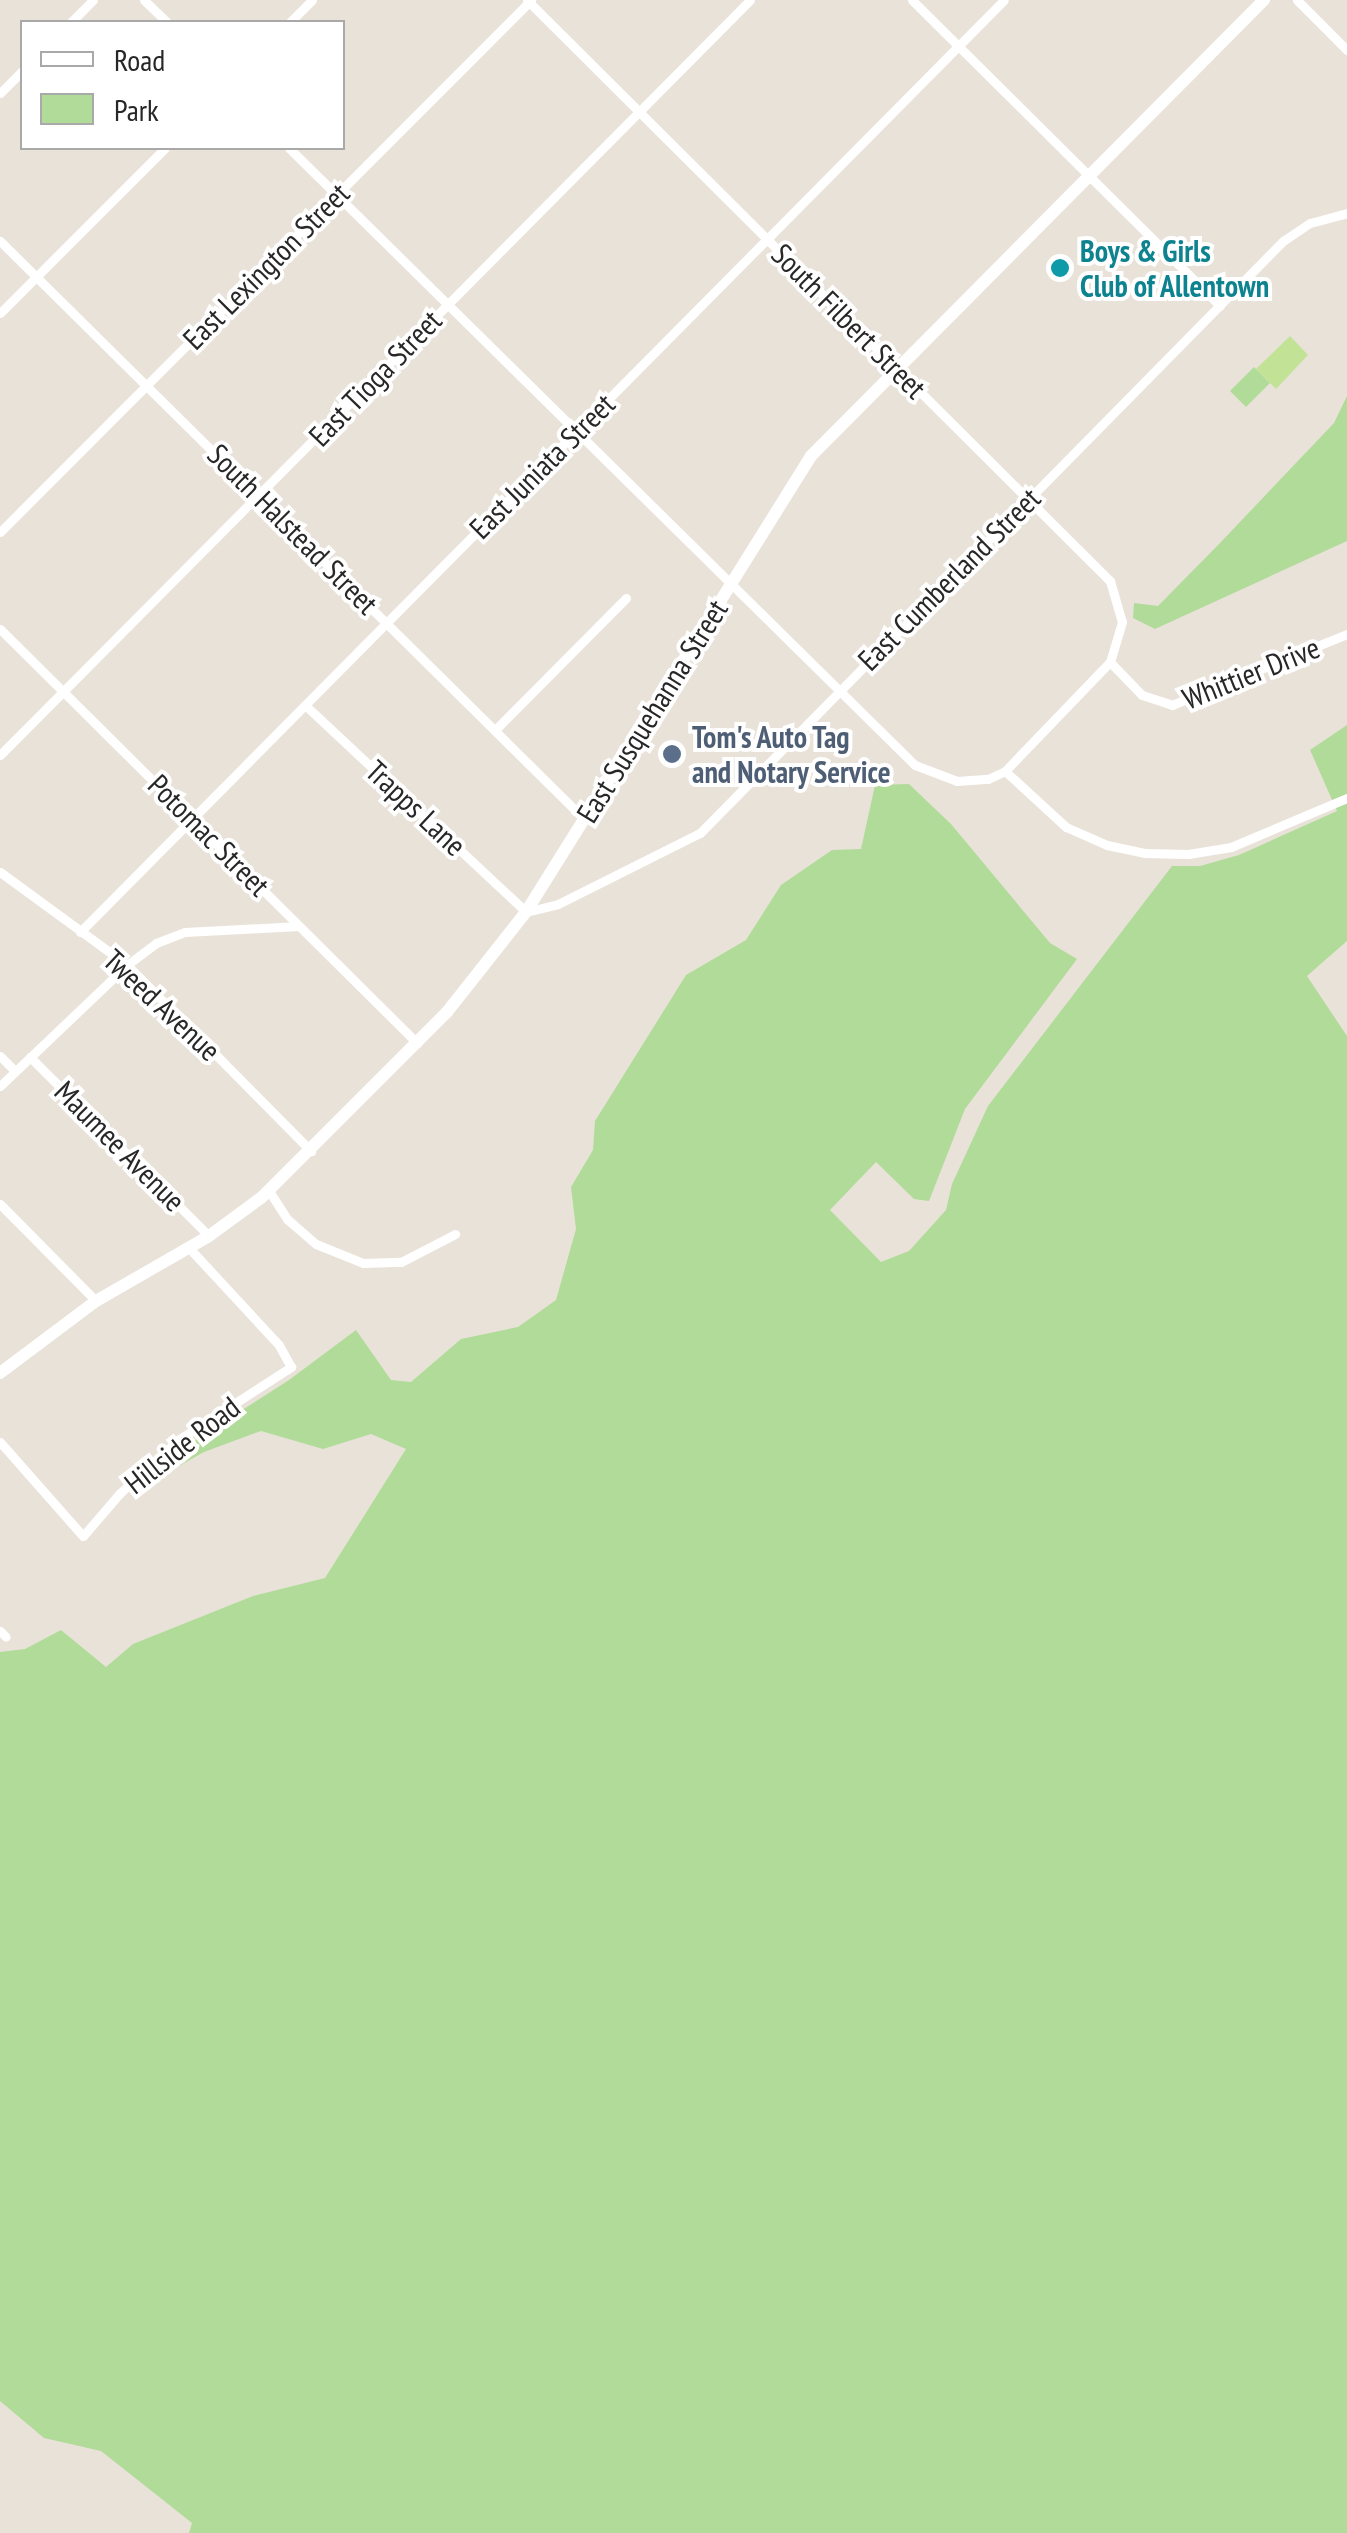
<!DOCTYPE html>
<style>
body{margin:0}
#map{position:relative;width:1347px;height:2533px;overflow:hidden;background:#e9e2d9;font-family:"PT Sans Narrow",sans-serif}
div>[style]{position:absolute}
.green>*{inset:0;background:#b1db99}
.pitch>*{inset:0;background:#c2e296}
.street>*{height:9px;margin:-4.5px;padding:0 4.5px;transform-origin:4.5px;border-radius:4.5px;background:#fff}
.secondary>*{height:12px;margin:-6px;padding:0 6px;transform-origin:6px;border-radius:6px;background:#fff}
.dots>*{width:28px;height:28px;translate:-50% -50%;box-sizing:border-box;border:5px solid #fff;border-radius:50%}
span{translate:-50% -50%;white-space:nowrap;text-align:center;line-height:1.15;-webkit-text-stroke:8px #fff;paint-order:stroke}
.culture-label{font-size:30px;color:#0d838f;font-weight:700}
.left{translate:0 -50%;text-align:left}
.street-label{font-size:30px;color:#272727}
.service-label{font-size:30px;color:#4e5e75;font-weight:700}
.legend{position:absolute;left:20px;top:20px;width:325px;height:130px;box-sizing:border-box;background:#fff;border:2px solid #a9a9a9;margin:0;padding:12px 18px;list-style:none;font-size:30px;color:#272727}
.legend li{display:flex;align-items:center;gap:20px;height:50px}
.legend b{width:50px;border:2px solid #a9a9a9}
</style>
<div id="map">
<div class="green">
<i style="clip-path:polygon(1254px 367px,1270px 383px,1246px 407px,1230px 391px)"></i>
<i style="clip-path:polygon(1347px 396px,1347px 541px,1155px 629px,1133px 618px,1134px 603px,1158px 606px,1220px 543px,1334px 423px)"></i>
<i style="clip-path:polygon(1347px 725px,1347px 941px,1307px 976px,1347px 1036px,1347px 2533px,189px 2533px,192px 2523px,101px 2451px,44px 2438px,0 2401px,0 1652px,25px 1649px,61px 1630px,106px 1667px,133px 1644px,253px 1596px,325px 1578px,406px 1449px,371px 1434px,323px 1449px,261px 1431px,204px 1452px,134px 1491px,155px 1466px,289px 1380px,356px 1330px,391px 1380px,411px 1382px,461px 1339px,518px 1327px,556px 1300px,576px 1229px,571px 1187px,593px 1150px,595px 1121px,686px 975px,746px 940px,781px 885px,832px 850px,861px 849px,875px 785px,909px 784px,951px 824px,1050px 943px,1077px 959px,965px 1109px,929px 1201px,914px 1199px,876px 1162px,830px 1210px,881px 1262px,909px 1251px,946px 1210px,952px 1184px,988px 1106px,1172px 866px,1200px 866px,1239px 855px,1337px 811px,1310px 750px)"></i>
</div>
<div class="pitch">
<i style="clip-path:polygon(1290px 336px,1308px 355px,1276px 389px,1256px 369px)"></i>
</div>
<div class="street">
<i style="left:144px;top:0;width:32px;rotate:44deg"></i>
<i style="left:912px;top:0;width:434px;rotate:44.8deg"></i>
<i style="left:1297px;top:0;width:71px;rotate:45deg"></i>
<i style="left:71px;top:22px;width:31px;rotate:-45deg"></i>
<i style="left:290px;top:22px;width:31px;rotate:-45deg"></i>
<i style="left:0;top:93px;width:31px;rotate:-45deg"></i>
<i style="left:289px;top:148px;width:879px;rotate:44.59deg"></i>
<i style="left:915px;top:765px;width:45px;rotate:20.9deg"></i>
<i style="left:957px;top:781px;width:31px;rotate:-4deg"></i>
<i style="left:988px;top:779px;width:19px;rotate:-25deg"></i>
<i style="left:1005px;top:771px;width:151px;rotate:-46.1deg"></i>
<i style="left:1110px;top:662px;width:42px;rotate:-73.3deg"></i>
<i style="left:1122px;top:622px;width:43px;rotate:-106.3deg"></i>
<i style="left:1110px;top:581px;width:823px;rotate:-135.1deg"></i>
<i style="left:0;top:241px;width:823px;rotate:44.7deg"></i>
<i style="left:0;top:313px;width:233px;rotate:-45deg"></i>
<i style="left:0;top:532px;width:752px;rotate:-45.05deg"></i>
<i style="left:0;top:629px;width:588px;rotate:44.79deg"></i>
<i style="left:1110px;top:662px;width:46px;rotate:45.9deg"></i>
<i style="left:1142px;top:695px;width:32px;rotate:18deg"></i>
<i style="left:1172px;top:705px;width:189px;rotate:-22.1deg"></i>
<i style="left:305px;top:705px;width:303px;rotate:43.1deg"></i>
<i style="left:526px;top:912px;width:33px;rotate:-14deg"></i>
<i style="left:558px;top:904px;width:159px;rotate:-26.6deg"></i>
<i style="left:700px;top:833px;width:831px;rotate:-45.44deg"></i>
<i style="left:1283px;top:241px;width:32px;rotate:-34deg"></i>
<i style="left:1310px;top:223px;width:38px;rotate:-15deg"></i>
<i style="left:495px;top:730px;width:186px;rotate:-45.2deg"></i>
<i style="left:0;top:755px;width:1064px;rotate:-45.19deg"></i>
<i style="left:1005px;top:771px;width:83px;rotate:42.6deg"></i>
<i style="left:1066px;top:827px;width:45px;rotate:23.7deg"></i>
<i style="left:1107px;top:845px;width:38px;rotate:12deg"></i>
<i style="left:1144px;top:853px;width:44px;rotate:1.3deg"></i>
<i style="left:1188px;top:854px;width:44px;rotate:-9.2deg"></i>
<i style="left:1231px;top:847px;width:126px;rotate:-22.9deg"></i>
<i style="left:0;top:872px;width:157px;rotate:36.2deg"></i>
<i style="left:127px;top:965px;width:262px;rotate:45.3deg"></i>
<i style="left:80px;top:932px;width:1312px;rotate:-45.25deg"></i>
<i style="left:0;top:1056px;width:21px;rotate:45deg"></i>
<i style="left:30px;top:1057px;width:253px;rotate:45deg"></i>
<i style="left:0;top:1086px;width:175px;rotate:-43.6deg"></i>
<i style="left:127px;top:965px;width:36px;rotate:-37deg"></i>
<i style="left:156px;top:943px;width:31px;rotate:-21deg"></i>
<i style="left:185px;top:932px;width:114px;rotate:-3deg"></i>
<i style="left:269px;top:1191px;width:33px;rotate:57deg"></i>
<i style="left:287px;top:1219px;width:38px;rotate:41deg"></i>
<i style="left:316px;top:1244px;width:51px;rotate:22deg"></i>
<i style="left:363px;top:1263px;width:38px;rotate:-2deg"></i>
<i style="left:401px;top:1262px;width:61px;rotate:-27.4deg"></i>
<i style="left:0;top:1204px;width:136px;rotate:45.3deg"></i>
<i style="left:0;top:1442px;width:125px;rotate:48.6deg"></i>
<i style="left:83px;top:1536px;width:57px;rotate:-49.3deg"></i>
<i style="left:120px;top:1493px;width:79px;rotate:-42.4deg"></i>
<i style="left:178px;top:1440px;width:135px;rotate:-32.9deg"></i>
<i style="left:291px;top:1367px;width:26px;rotate:-119deg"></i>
<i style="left:278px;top:1344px;width:131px;rotate:-132.8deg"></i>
<i style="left:0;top:1631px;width:8px;rotate:45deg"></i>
</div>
<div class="secondary">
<i style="left:0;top:1373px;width:120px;rotate:-36.9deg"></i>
<i style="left:96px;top:1301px;width:130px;rotate:-29.9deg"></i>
<i style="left:209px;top:1236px;width:66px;rotate:-36.3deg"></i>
<i style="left:262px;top:1197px;width:262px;rotate:-45deg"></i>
<i style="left:447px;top:1012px;width:127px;rotate:-51.7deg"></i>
<i style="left:526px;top:912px;width:538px;rotate:-57.99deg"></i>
<i style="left:811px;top:456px;width:643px;rotate:-45.19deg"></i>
</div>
<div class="dots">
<i style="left:1060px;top:268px;background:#0f9aa8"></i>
<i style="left:672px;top:754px;background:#5c6f8a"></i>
</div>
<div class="culture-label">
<span class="left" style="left:1080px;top:268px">Boys &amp; Girls<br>Club of Allentown</span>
</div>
<div class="street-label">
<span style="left:266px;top:266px;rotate:-45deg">East Lexington Street</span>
<span style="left:849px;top:321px;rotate:45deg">South Filbert Street</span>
<span style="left:375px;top:378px;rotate:-46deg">East Tioga Street</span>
<span style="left:542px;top:466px;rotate:-45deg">East Juniata Street</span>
<span style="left:293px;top:529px;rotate:45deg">South Halstead Street</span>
<span style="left:949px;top:579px;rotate:-45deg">East Cumberland Street</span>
<span style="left:1251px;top:673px;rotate:-22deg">Whittier Drive</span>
<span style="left:652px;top:711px;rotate:-58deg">East Susquehanna Street</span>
<span style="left:416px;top:808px;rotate:43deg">Trapps Lane</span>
<span style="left:209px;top:835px;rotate:45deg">Potomac Street</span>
<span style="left:162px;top:1005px;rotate:43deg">Tweed Avenue</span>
<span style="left:120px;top:1146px;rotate:45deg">Maumee Avenue</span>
<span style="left:182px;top:1445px;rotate:-38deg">Hillside Road</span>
</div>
<div class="service-label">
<span class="left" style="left:692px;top:754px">Tom's Auto Tag<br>and Notary Service</span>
</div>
<ul class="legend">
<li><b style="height:12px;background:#fff"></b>Road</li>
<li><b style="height:28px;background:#b1db99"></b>Park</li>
</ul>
</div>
